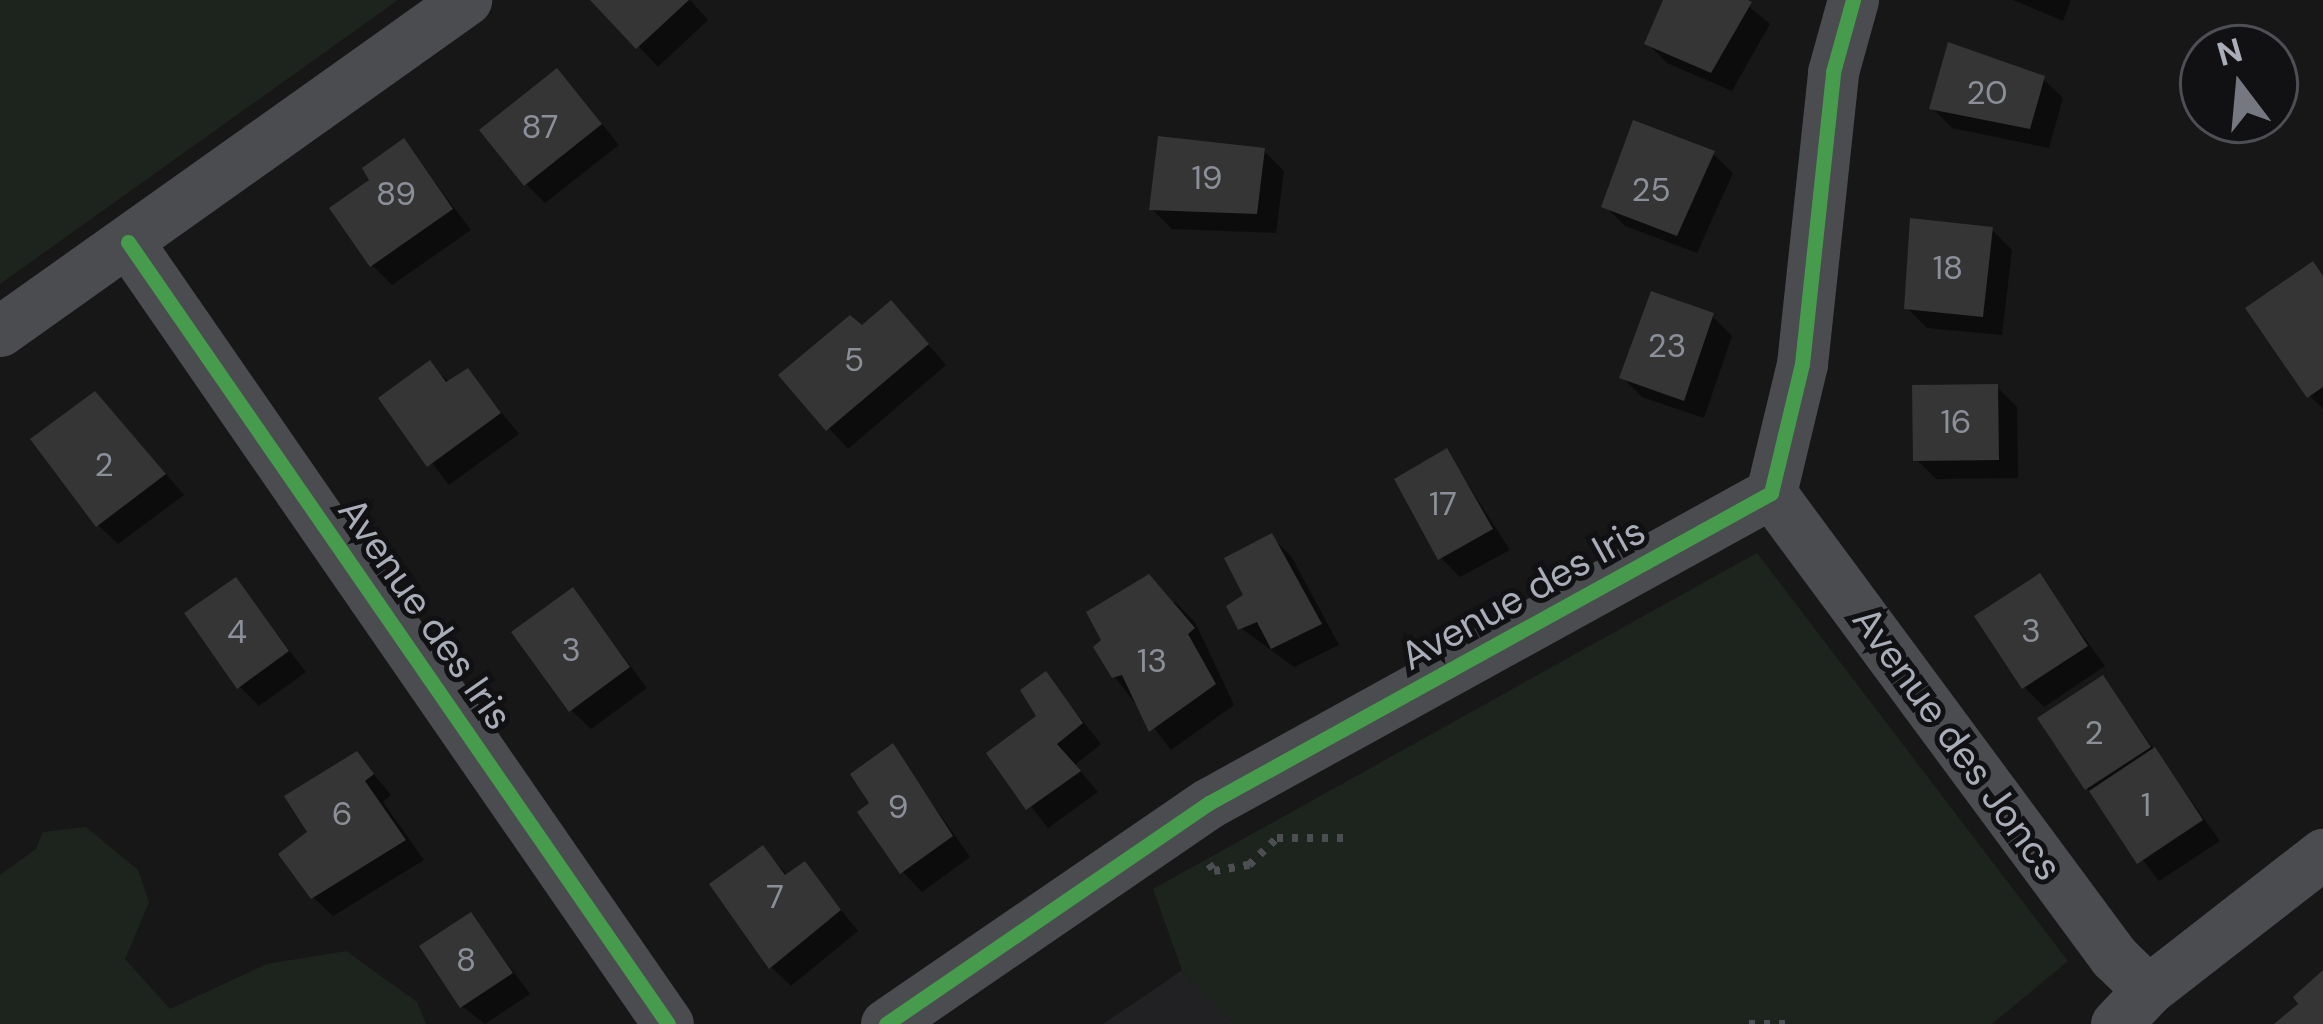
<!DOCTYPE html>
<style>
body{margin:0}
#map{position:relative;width:2323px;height:1024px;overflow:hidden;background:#171717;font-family:"DM Sans",sans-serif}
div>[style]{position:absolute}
.built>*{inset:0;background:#212123}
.green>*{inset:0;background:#1d241e}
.shadow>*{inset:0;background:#0007}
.building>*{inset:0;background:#353536}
.path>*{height:8px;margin-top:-4px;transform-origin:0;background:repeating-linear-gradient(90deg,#4d4e52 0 6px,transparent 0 15px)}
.minor>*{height:51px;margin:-25.5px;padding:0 25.5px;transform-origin:25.5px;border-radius:25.5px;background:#4b4c50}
.cycleway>*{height:15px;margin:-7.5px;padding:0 7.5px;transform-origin:7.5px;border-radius:7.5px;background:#469c4c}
span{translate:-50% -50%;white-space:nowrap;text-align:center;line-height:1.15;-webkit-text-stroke:10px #111113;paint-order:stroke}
.number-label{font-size:33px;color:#8b8f98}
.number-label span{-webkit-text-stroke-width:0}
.street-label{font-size:39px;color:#a8adb8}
.north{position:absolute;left:2179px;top:24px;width:120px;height:120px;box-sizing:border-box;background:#111113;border:3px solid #4d4f55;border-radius:50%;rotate:344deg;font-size:33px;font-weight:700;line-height:48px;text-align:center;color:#a8adb8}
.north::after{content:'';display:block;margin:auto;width:42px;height:54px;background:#757880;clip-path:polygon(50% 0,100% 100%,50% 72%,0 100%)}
</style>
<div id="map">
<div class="built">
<i style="clip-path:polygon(1182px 970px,1234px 1024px,1103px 1024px,1155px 989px)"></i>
</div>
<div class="green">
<i style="clip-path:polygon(0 0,398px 0,0 284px)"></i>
<i style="clip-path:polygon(1757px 553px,2068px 961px,1992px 1024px,1234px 1024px,1182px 970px,1153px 889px)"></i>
<i style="clip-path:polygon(86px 827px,138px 870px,149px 902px,125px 959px,170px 1009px,267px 964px,346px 951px,417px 1002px,426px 1024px,0 1024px,0 875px,36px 849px,43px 832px)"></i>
</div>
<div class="shadow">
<i style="clip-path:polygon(690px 0,708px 20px,658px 67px,596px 1px)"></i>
<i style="clip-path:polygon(1666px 0,1741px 0,1770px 24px,1732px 91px,1667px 63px,1647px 43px)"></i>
<i style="clip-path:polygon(2013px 0,2071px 0,2063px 21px)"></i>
<i style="clip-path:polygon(2043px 79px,2063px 98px,2049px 148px,1952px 128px,1932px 108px)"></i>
<i style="clip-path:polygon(576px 92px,619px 145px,545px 203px,526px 184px)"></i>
<i style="clip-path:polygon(404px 142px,471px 230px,392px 285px,372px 265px,374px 181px)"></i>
<i style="clip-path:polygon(1264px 151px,1284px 171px,1276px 233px,1172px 229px,1152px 209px)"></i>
<i style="clip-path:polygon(1713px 154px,1733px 173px,1697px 253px,1625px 226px,1605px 206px)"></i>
<i style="clip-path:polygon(1992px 230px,2012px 250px,2002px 335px,1927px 328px,1907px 308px)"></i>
<i style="clip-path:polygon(2313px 265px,2323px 276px,2323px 409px,2310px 396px)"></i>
<i style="clip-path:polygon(1712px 316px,1732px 336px,1704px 418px,1642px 397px,1622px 377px)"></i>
<i style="clip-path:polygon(910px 323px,946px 365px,848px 449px,782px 376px,862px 329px)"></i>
<i style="clip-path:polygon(430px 364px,450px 383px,468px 372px,519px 434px,449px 485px,382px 398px)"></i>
<i style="clip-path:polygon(1997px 387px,2017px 407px,2018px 478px,1936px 479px,1916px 459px)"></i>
<i style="clip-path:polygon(115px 415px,184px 495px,118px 544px,98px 525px)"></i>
<i style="clip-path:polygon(1447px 452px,1510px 550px,1460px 577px,1441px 558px)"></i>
<i style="clip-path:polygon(1271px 536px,1291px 556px,1339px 645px,1294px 667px,1241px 628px)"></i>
<i style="clip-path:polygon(2040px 577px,2105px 666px,2044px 707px,2024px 687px)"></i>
<i style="clip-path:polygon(236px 581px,306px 672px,259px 706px,240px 687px)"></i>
<i style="clip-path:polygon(573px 590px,647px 688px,591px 729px,571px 710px)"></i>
<i style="clip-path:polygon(1175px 602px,1195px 622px,1234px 705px,1171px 750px,1114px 676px,1105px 641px)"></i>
<i style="clip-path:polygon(1046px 675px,1101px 744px,1075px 765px,1098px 792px,1048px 828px,990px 754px,1040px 717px)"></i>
<i style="clip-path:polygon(2103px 678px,2220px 841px,2159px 881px,2087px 788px)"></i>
<i style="clip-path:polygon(892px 746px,970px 857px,922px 892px,903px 872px,873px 803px)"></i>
<i style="clip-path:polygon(357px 754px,391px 795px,383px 802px,424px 860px,333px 916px,313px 897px,311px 832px)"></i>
<i style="clip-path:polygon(763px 848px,788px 876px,805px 865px,858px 931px,791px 986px,771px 967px)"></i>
<i style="clip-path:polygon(471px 915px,530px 994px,485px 1024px,462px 1006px)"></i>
</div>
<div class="building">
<i style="clip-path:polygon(590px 0,689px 0,636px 49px)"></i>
<i style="clip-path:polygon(1663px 0,1748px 0,1752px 2px,1711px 73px,1644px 44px)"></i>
<i style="clip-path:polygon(1948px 42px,2045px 76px,2030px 129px,1929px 109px)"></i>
<i style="clip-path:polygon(557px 68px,602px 124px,524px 186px,479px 130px)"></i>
<i style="clip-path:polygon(1633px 120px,1715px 151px,1677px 236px,1601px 207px)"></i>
<i style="clip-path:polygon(1158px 136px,1265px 148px,1257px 214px,1149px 210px)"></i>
<i style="clip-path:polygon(404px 138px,453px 209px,370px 267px,329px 208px,369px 180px,362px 168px)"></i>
<i style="clip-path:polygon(1910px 218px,1993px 227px,1983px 317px,1904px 309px)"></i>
<i style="clip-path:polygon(2313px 261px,2323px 276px,2323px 387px,2307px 398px,2245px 308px)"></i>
<i style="clip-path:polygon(1651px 291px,1714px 313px,1684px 401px,1619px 378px)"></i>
<i style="clip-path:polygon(891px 300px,929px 344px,826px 431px,778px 375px,850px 315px,862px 325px)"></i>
<i style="clip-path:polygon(430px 360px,446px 382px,468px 368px,501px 413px,427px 467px,378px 398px)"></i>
<i style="clip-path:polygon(1998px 384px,1999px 460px,1913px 461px,1912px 385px)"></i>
<i style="clip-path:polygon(95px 391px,166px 474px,96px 527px,30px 439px)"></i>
<i style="clip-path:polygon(1447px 448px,1493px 529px,1438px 560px,1394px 479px)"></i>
<i style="clip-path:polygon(1272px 533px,1322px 624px,1271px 649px,1257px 622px,1238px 630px,1226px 606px,1243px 595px,1224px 558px)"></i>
<i style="clip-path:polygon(2040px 573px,2088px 646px,2022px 689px,1974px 616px)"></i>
<i style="clip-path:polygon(1149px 574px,1195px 628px,1188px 634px,1216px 684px,1149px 732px,1122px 675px,1112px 678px,1093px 647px,1101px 640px,1086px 612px)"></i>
<i style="clip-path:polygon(236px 577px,289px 651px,237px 689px,184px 613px)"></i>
<i style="clip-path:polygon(573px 587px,630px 667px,569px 712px,511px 632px)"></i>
<i style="clip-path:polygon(1046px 671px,1083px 723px,1057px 744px,1081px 771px,1026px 810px,986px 753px,1036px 716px,1020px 690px)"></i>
<i style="clip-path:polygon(2103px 675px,2151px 747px,2085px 790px,2037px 718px)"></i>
<i style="clip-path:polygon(893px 743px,953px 836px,900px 874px,857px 812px,869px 803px,850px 774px)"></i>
<i style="clip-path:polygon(2155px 747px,2203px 820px,2137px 864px,2089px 791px)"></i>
<i style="clip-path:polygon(357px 751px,374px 774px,365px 781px,406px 840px,311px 899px,278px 854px,307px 832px,284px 796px)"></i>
<i style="clip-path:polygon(763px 845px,785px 875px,805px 861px,841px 910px,769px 969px,709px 884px)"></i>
<i style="clip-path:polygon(471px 912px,513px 973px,460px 1008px,419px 946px)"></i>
<i style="clip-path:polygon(2323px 970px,2323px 1024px,2274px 1024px,2298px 1004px,2293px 997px)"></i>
</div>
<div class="path">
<i style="left:1209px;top:864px;width:9px;rotate:54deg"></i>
<i style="left:1214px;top:871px;width:36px;rotate:-10deg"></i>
<i style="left:1249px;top:865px;width:39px;rotate:-44deg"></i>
<i style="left:1277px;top:838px;width:68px"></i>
<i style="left:1749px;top:1024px;width:43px"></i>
</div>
<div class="minor">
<i style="left:128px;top:242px;width:950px;rotate:55.37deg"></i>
<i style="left:0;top:331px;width:572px;rotate:-35.39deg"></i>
<i style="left:1771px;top:493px;width:577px;rotate:53.53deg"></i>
<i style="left:2114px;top:957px;width:47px;rotate:44.1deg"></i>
<i style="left:886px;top:1024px;width:391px;rotate:-34.4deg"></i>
<i style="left:1209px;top:803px;width:642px;rotate:-28.88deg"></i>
<i style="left:1771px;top:493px;width:133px;rotate:-76.5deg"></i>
<i style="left:1802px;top:364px;width:294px;rotate:-83.9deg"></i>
<i style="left:1833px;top:72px;width:75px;rotate:-74.5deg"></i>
<i style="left:2116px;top:1024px;width:47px;rotate:-46.7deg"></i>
<i style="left:2148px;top:990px;width:222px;rotate:-37.9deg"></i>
</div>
<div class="cycleway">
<i style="left:128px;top:242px;width:950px;rotate:55.37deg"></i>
<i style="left:886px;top:1024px;width:391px;rotate:-34.4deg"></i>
<i style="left:1209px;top:803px;width:642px;rotate:-28.88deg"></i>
<i style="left:1771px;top:493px;width:133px;rotate:-76.5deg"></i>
<i style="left:1802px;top:364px;width:294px;rotate:-83.9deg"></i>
<i style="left:1833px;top:72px;width:75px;rotate:-74.5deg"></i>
</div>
<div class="number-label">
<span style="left:1987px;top:93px">20</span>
<span style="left:540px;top:127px">87</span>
<span style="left:1207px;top:178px">19</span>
<span style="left:1651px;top:190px">25</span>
<span style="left:396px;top:194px">89</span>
<span style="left:1948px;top:268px">18</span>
<span style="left:1667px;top:346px">23</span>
<span style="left:854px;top:360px">5</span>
<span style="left:1956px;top:422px">16</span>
<span style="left:104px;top:465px">2</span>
<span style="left:1443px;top:504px">17</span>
<span style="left:2031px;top:631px">3</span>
<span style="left:237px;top:632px">4</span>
<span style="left:571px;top:650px">3</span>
<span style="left:1152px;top:661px">13</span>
<span style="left:2094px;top:733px">2</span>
<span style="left:2146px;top:805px">1</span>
<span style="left:898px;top:807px">9</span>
<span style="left:342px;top:814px">6</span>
<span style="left:775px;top:897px">7</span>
<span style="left:466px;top:960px">8</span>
</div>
<div class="street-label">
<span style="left:1523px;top:594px;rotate:-29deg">Avenue des Iris</span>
<span style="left:425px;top:614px;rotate:55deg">Avenue des Iris</span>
<span style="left:1957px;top:744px;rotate:54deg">Avenue des Joncs</span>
</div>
<div class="north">N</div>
</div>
